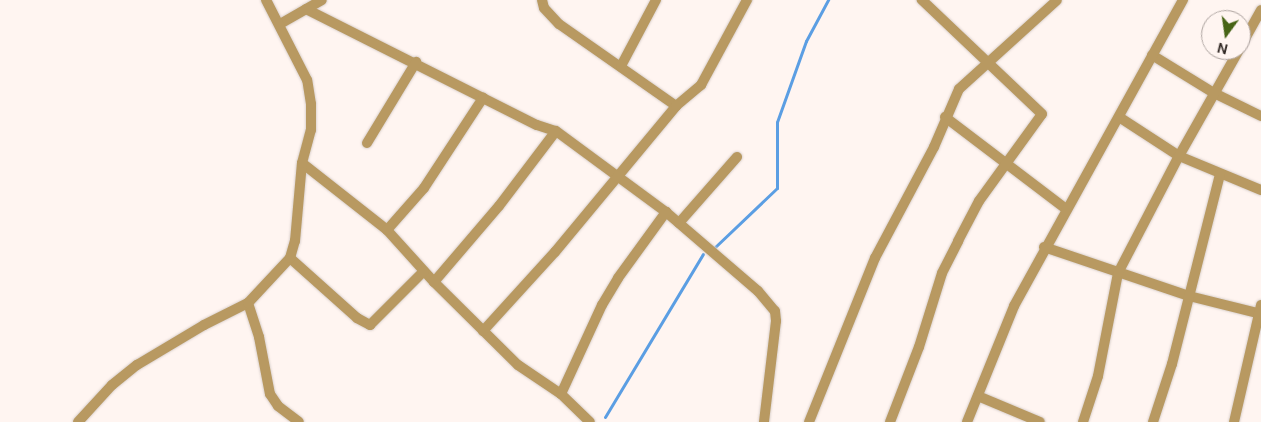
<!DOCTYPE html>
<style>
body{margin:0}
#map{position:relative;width:1261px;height:422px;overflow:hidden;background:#fff5f1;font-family:"DM Sans",sans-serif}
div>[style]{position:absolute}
.stream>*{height:3px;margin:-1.5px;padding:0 1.5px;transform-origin:1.5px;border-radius:1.5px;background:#5b9ee3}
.roads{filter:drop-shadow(0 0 1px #dad1cd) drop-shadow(0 0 1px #dad1cd)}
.street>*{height:10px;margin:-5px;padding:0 5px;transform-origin:5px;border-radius:5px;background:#b89961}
span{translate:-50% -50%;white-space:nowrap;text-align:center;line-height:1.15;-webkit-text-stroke:4.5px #fff5f1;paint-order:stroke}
.north{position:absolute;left:1201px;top:10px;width:50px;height:50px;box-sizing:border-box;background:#fff5f1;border:1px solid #aea4a0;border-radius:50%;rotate:194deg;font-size:14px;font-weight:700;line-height:20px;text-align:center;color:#342b27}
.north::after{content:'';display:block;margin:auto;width:18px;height:22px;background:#476416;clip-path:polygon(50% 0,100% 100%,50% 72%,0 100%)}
</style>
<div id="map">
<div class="stream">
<i style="left:714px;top:248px;width:87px;rotate:-43.6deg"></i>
<i style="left:777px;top:188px;width:66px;rotate:-90deg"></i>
<i style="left:777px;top:122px;width:86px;rotate:-70.3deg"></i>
<i style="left:806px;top:41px;width:47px;rotate:-61.8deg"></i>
<i style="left:605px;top:417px;width:190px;rotate:-59deg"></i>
</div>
<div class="roads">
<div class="street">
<i style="left:542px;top:0;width:8px;rotate:76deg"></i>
<i style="left:544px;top:8px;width:22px;rotate:47deg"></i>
<i style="left:559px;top:24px;width:143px;rotate:35deg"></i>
<i style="left:306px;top:9px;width:258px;rotate:26.7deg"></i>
<i style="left:537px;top:125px;width:20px;rotate:18deg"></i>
<i style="left:556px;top:131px;width:137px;rotate:36.4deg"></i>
<i style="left:666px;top:212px;width:121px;rotate:40.7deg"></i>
<i style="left:758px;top:291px;width:26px;rotate:50deg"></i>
<i style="left:775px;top:311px;width:10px;rotate:84deg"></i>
<i style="left:776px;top:321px;width:102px;rotate:96.8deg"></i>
<i style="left:280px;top:24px;width:48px;rotate:-29.7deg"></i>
<i style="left:1241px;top:46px;width:41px;rotate:-60.9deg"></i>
<i style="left:1152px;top:55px;width:73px;rotate:31.5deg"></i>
<i style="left:1214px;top:93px;width:52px;rotate:26.1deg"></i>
<i style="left:621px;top:66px;width:75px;rotate:-62.1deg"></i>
<i style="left:945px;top:117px;width:152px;rotate:37.2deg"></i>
<i style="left:1119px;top:117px;width:72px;rotate:33deg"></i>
<i style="left:1179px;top:156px;width:89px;rotate:22.5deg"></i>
<i style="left:367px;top:143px;width:95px;rotate:-58.8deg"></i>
<i style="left:302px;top:163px;width:108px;rotate:38.2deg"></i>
<i style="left:387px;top:230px;width:70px;rotate:47.9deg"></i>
<i style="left:434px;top:282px;width:118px;rotate:44.7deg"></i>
<i style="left:518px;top:365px;width:52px;rotate:34deg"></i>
<i style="left:561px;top:394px;width:40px;rotate:44deg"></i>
<i style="left:679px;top:223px;width:88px;rotate:-48.7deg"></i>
<i style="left:387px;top:230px;width:56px;rotate:-48.6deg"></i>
<i style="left:424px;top:188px;width:108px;rotate:-56.8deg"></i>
<i style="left:1044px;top:247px;width:153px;rotate:18.7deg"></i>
<i style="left:1189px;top:296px;width:74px;rotate:14deg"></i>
<i style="left:290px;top:258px;width:90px;rotate:41.8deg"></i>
<i style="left:357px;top:318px;width:15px;rotate:28deg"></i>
<i style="left:370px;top:325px;width:76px;rotate:-45deg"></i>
<i style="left:434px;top:282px;width:100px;rotate:-49.5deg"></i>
<i style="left:499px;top:206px;width:94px;rotate:-52.8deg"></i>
<i style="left:248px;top:303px;width:36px;rotate:72deg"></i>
<i style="left:259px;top:337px;width:58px;rotate:79.1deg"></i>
<i style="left:270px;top:394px;width:14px;rotate:56deg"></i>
<i style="left:278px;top:406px;width:26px;rotate:37deg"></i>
<i style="left:483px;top:331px;width:107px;rotate:-47.7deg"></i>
<i style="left:555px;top:252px;width:190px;rotate:-50.3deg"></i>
<i style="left:676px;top:106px;width:33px;rotate:-40deg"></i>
<i style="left:701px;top:85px;width:97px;rotate:-61.6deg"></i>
<i style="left:561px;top:394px;width:98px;rotate:-65.3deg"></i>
<i style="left:602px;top:305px;width:31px;rotate:-59deg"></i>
<i style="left:618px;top:278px;width:82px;rotate:-54deg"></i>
<i style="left:978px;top:396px;width:67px;rotate:22.8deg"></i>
<i style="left:78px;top:422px;width:50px;rotate:-47.4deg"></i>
<i style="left:112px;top:385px;width:32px;rotate:-39deg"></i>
<i style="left:137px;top:365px;width:78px;rotate:-30.8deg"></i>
<i style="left:204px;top:325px;width:49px;rotate:-26.6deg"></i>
<i style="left:248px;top:303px;width:62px;rotate:-47deg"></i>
<i style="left:290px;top:258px;width:18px;rotate:-74deg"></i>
<i style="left:295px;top:241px;width:78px;rotate:-84.9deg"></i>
<i style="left:302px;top:163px;width:34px;rotate:-75deg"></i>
<i style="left:311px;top:130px;width:26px;rotate:-90deg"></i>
<i style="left:311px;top:104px;width:24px;rotate:-99deg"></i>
<i style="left:307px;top:80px;width:90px;rotate:-117.1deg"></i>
<i style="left:809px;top:422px;width:177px;rotate:-68.1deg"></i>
<i style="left:875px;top:258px;width:126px;rotate:-62deg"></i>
<i style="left:934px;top:147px;width:63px;rotate:-66.7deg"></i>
<i style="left:959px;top:89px;width:132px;rotate:-42.2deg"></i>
<i style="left:890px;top:422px;width:80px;rotate:-68.9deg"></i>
<i style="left:919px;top:347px;width:77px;rotate:-72.7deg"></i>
<i style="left:942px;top:273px;width:36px;rotate:-63deg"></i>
<i style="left:958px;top:241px;width:45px;rotate:-62.3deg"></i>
<i style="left:979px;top:201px;width:107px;rotate:-54.1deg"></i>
<i style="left:1042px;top:114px;width:166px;rotate:-136.5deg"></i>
<i style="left:967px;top:422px;width:125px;rotate:-67.9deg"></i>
<i style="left:1014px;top:306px;width:350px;rotate:-61.1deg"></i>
<i style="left:1083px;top:422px;width:48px;rotate:-71.9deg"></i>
<i style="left:1098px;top:376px;width:105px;rotate:-79deg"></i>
<i style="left:1118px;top:273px;width:132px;rotate:-62.5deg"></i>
<i style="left:1179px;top:156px;width:122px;rotate:-60.5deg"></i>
<i style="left:1153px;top:422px;width:61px;rotate:-71.9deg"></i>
<i style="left:1172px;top:364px;width:196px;rotate:-75.8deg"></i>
<i style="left:1234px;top:422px;width:120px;rotate:-77deg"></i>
</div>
</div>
<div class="north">N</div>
</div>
